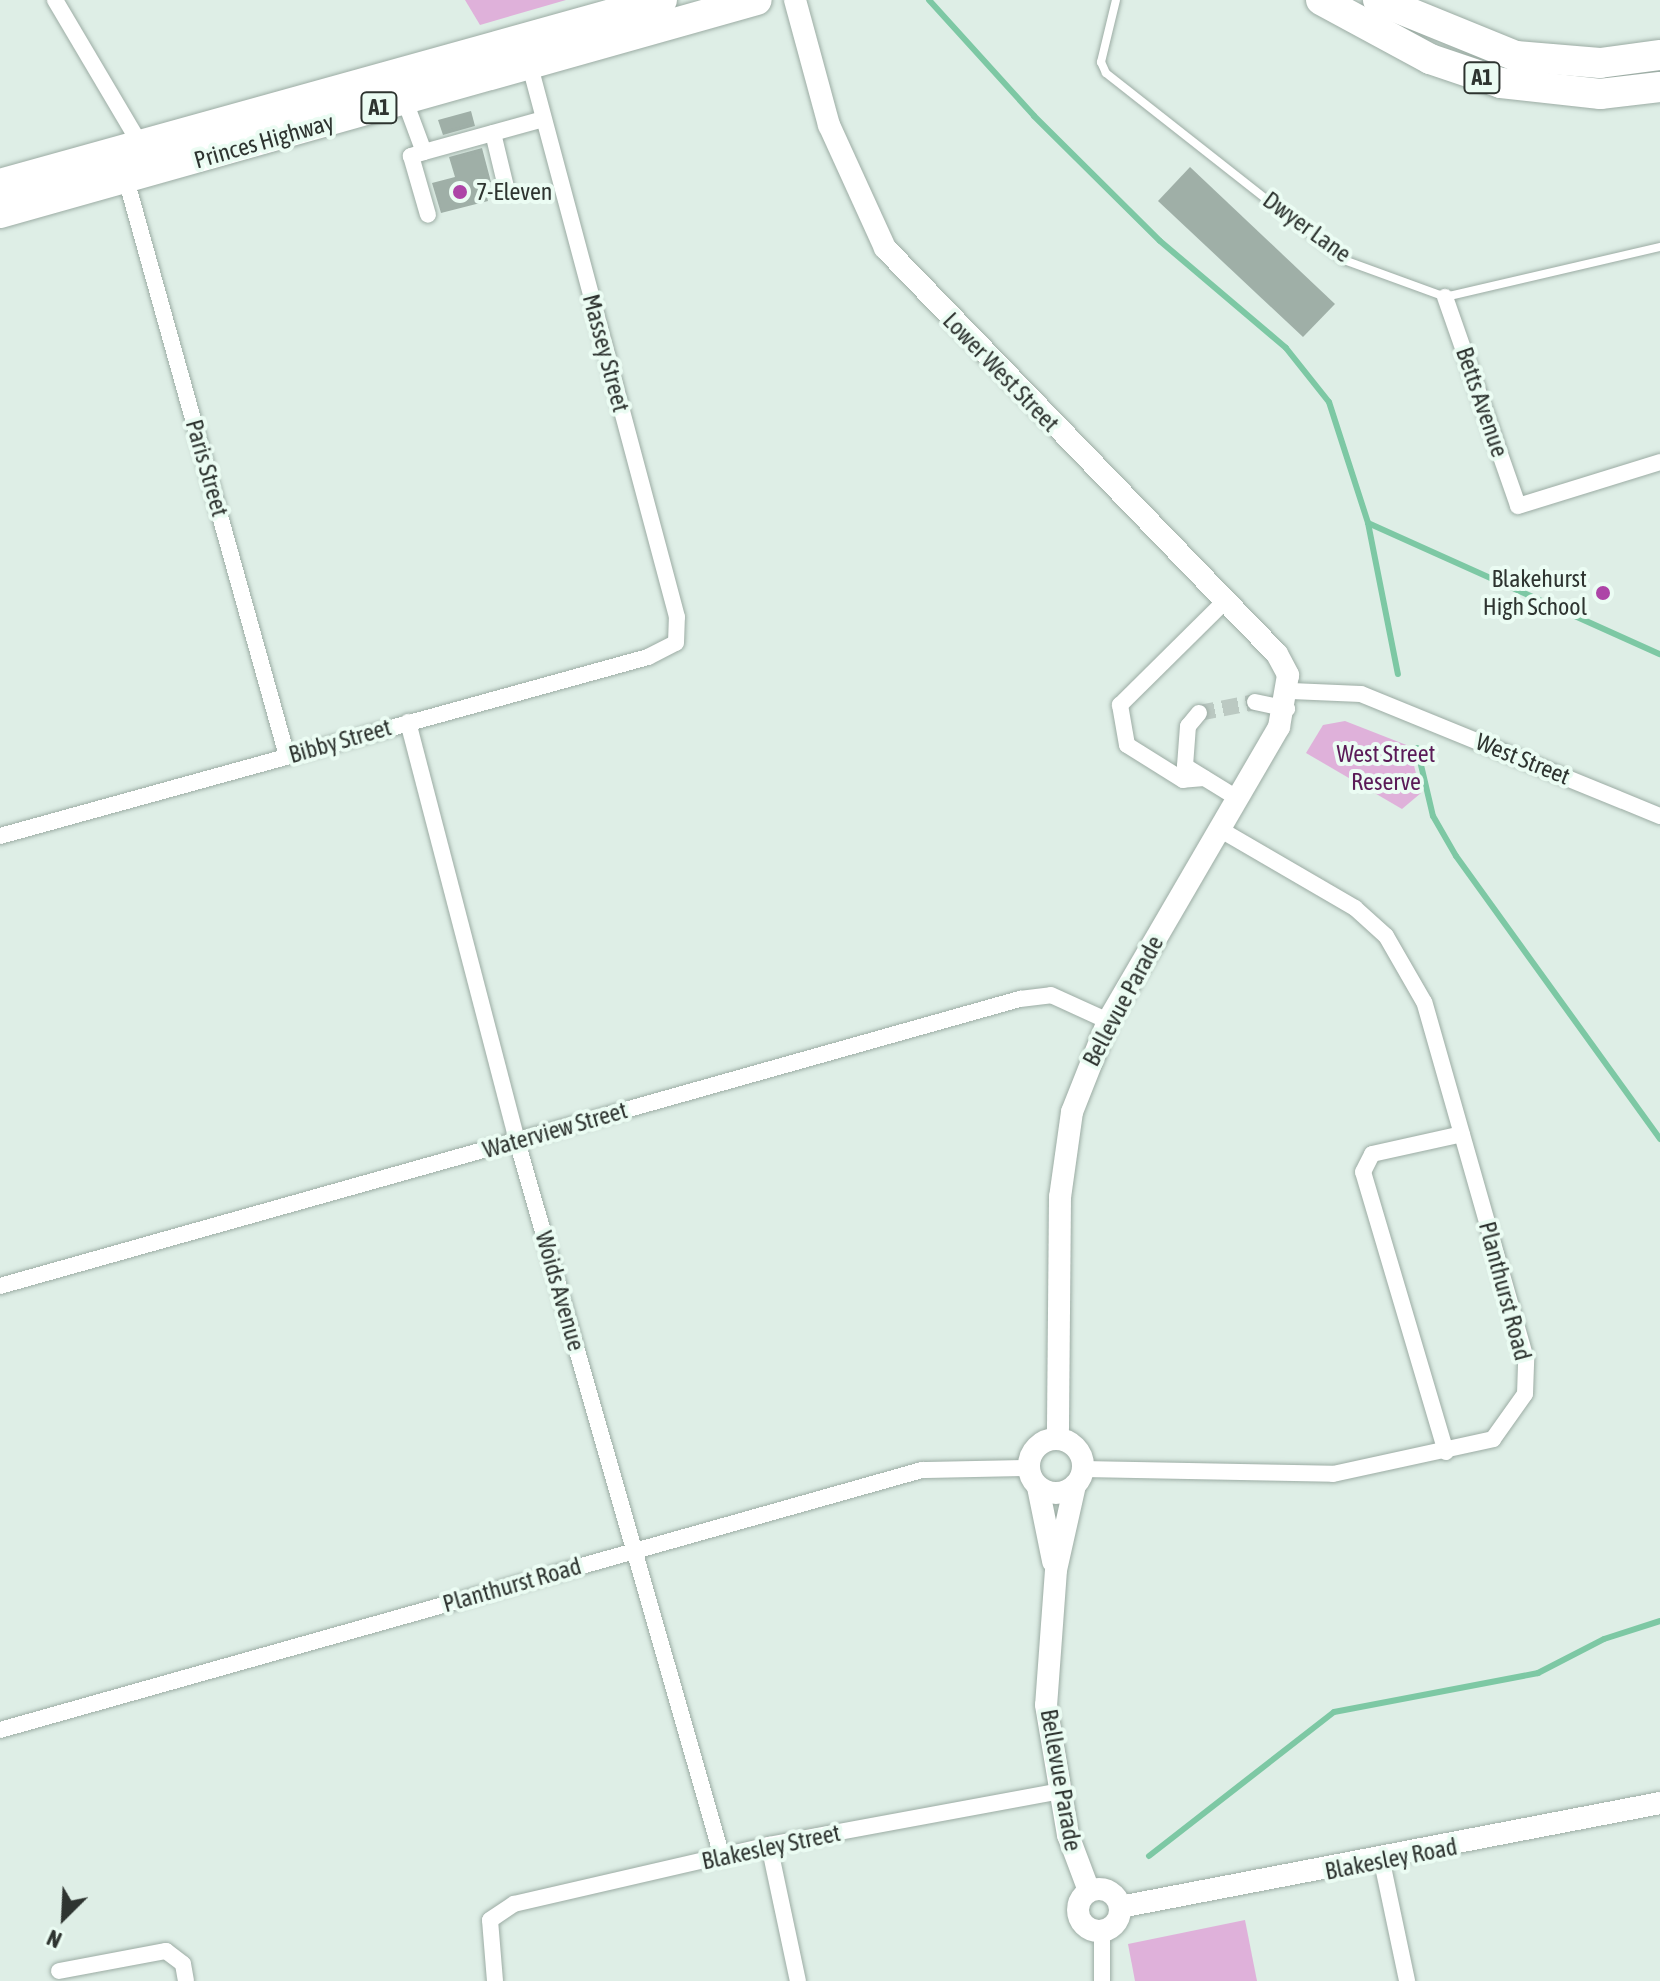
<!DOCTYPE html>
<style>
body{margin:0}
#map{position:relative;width:1660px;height:1981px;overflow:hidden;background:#deeee6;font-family:"Asap Condensed",sans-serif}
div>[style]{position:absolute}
.green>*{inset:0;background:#dfb1da}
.stream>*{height:6px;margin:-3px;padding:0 3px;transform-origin:3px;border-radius:3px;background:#7dc8a4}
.building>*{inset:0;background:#9fafa7}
.street-tunnel>*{height:16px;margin-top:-8px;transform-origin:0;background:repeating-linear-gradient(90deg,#bbc9c2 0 16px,transparent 0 24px)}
.roads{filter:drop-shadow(0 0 2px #9caca4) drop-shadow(0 0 2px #9caca4)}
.lane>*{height:8px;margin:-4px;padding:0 4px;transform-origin:4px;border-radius:4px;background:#fff}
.street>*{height:16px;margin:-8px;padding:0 8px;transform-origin:8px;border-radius:8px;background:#fff}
.secondary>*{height:22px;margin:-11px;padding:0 11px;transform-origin:11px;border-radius:11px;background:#fff}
.secondary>.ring{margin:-11px;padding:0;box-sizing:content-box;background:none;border:22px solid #fff;border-radius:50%}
.highway>*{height:30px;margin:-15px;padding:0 15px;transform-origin:15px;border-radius:15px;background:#fff}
.dots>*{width:22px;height:22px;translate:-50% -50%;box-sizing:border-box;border:4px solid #ebfcf3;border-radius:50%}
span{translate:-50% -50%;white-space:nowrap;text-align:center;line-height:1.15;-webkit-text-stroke:8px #ebfcf3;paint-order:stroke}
.shield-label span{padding:2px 6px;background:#ebfcf3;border:2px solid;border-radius:6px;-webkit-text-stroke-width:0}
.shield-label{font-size:22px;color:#2e3430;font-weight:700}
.street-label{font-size:24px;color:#2e3430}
.poi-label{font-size:24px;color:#2e3430}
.left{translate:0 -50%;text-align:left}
.right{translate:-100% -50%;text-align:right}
.park-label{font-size:24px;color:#5a1a57}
.north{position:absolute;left:24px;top:1877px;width:80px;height:80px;-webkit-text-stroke:6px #ebfcf3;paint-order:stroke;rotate:204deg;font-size:22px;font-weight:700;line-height:32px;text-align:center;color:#2e3430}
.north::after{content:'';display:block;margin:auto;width:28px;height:36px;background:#2e3430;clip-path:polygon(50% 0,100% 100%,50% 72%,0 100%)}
</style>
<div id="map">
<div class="green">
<i style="clip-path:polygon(465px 0,566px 0,480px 25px)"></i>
<i style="clip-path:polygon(1345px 721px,1409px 746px,1421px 793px,1402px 809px,1306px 753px,1323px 725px)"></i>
<i style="clip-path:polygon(1245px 1920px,1257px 1981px,1135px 1981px,1128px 1944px)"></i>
</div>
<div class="stream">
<i style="left:929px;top:0;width:156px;rotate:47.8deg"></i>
<i style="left:1034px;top:116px;width:177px;rotate:44.8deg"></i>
<i style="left:1160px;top:241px;width:165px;rotate:40.3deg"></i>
<i style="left:1286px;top:348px;width:69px;rotate:51.5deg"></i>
<i style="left:1329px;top:402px;width:127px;rotate:72.1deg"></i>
<i style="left:1368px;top:523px;width:154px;rotate:78.8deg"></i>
<i style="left:1368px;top:523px;width:320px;rotate:24.2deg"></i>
<i style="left:1417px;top:748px;width:70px;rotate:76.8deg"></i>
<i style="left:1433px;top:816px;width:46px;rotate:60.1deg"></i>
<i style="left:1456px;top:856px;width:349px;rotate:54.2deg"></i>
<i style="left:1149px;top:1856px;width:234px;rotate:-37.9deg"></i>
<i style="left:1334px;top:1712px;width:208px;rotate:-10.8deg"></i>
<i style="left:1538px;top:1673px;width:74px;rotate:-27.3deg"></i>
<i style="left:1604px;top:1639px;width:59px;rotate:-17.8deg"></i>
</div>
<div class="building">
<i style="clip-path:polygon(471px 111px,475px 126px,443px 135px,438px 120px)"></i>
<i style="clip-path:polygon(482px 148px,491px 182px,484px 184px,488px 201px,441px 213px,432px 183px,455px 177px,449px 157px)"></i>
<i style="clip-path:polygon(1190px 167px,1335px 304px,1303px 337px,1158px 201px)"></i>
</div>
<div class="street-tunnel">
<i style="left:1199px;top:713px;width:57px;rotate:-11.1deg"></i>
</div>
<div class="roads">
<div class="lane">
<i style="left:1116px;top:0;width:64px;rotate:103.6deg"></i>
<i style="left:1101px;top:62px;width:12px;rotate:66deg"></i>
<i style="left:1106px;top:73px;width:303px;rotate:38.2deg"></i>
<i style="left:1344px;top:260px;width:108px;rotate:20.1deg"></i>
<i style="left:1445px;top:297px;width:221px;rotate:-13.1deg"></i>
</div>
<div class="street">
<i style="left:55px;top:0;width:167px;rotate:59.4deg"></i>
<i style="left:405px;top:101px;width:54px;rotate:69.6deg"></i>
<i style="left:424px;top:152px;width:124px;rotate:-15.4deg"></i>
<i style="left:493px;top:133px;width:56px;rotate:76.5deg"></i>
<i style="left:424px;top:152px;width:14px;rotate:163deg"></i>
<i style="left:411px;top:156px;width:61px;rotate:73.9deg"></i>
<i style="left:126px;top:179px;width:599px;rotate:74.41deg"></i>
<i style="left:1445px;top:297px;width:221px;rotate:70.7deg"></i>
<i style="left:1518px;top:506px;width:149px;rotate:-17.2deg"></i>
<i style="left:1291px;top:691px;width:70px;rotate:2.5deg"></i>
<i style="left:1361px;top:694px;width:323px;rotate:22.2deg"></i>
<i style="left:1255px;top:702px;width:33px;rotate:12deg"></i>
<i style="left:1199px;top:713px;width:17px;rotate:130deg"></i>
<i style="left:1188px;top:726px;width:40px;rotate:94.3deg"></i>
<i style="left:1185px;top:766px;width:61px;rotate:31.6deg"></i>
<i style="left:408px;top:722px;width:433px;rotate:75.4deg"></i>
<i style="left:517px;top:1141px;width:745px;rotate:74.02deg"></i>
<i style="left:1204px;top:778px;width:21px;rotate:175deg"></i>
<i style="left:1183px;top:780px;width:66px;rotate:-148deg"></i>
<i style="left:1127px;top:745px;width:41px;rotate:-99.9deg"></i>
<i style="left:1120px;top:705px;width:148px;rotate:-44.7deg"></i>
<i style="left:0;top:836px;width:672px;rotate:-15.44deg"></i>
<i style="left:648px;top:657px;width:31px;rotate:-27deg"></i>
<i style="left:676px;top:643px;width:26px;rotate:-88deg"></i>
<i style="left:677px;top:617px;width:570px;rotate:-104.94deg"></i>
<i style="left:0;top:1286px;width:1060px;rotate:-15.72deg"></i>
<i style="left:1020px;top:999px;width:31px;rotate:-7deg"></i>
<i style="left:1051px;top:995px;width:63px;rotate:24.5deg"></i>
<i style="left:1446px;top:1452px;width:292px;rotate:-106.5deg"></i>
<i style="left:1363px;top:1172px;width:20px;rotate:-63deg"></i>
<i style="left:1372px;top:1154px;width:92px;rotate:-12.5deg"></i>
<i style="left:1083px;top:1469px;width:250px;rotate:1.1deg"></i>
<i style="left:1333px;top:1474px;width:164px;rotate:-12.3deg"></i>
<i style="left:1493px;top:1439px;width:55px;rotate:-54.6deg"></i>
<i style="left:1525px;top:1394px;width:35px;rotate:-88deg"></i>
<i style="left:1526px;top:1359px;width:371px;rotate:-105.9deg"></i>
<i style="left:1424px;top:1002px;width:76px;rotate:-119.9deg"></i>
<i style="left:1386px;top:936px;width:42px;rotate:-137.9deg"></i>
<i style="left:1355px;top:908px;width:157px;rotate:-149.8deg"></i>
<i style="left:0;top:1730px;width:958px;rotate:-15.75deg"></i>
<i style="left:922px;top:1470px;width:106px;rotate:-1.1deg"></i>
<i style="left:769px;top:1845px;width:139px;rotate:78deg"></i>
<i style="left:1382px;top:1862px;width:122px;rotate:78.1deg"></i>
<i style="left:1102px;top:1931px;width:50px;rotate:90deg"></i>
<i style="left:59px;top:1971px;width:109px;rotate:-10.6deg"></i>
<i style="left:166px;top:1951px;width:21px;rotate:37deg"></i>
<i style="left:183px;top:1964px;width:17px;rotate:80deg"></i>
<i style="left:495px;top:1981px;width:61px;rotate:-94.7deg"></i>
<i style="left:490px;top:1920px;width:29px;rotate:-34deg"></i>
<i style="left:514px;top:1904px;width:262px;rotate:-13deg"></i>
<i style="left:769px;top:1845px;width:295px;rotate:-10.5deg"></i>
</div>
<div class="secondary">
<i style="left:795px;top:0;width:130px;rotate:74.8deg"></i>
<i style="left:829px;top:125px;width:135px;rotate:65.5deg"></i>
<i style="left:885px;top:248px;width:564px;rotate:46.01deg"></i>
<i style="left:1277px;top:654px;width:24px;rotate:62deg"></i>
<i style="left:1288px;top:675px;width:53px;rotate:99.8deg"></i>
<i style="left:1279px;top:727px;width:340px;rotate:120.2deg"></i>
<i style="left:1108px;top:1021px;width:98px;rotate:111.6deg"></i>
<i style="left:1072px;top:1112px;width:86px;rotate:98deg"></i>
<i style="left:1060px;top:1197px;width:242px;rotate:90.5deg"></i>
<i class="ring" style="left:1029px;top:1439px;width:32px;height:32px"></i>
<i style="left:1075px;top:1485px;width:87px;rotate:102.6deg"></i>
<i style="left:1056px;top:1570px;width:135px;rotate:94.2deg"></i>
<i style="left:1046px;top:1705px;width:132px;rotate:80.4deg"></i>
<i style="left:1068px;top:1835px;width:60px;rotate:69.4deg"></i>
<i style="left:1038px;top:1487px;width:76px;rotate:78.5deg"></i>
<i class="ring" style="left:1078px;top:1889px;width:20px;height:20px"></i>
<i style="left:1120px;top:1907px;width:550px;rotate:-10.9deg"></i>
</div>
<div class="highway">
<i style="left:1321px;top:0;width:124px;rotate:28.4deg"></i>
<i style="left:1430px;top:59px;width:75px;rotate:18.7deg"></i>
<i style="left:1501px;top:83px;width:100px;rotate:6.3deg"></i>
<i style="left:1600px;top:94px;width:60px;rotate:-6.7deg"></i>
<i style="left:1378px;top:0;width:149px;rotate:22.1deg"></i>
<i style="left:1516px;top:56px;width:84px;rotate:4.8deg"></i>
<i style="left:1600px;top:63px;width:61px;rotate:-7.6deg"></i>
<i style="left:0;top:184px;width:687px;rotate:-15.53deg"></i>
<i style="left:0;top:213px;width:786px;rotate:-15.72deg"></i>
</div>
</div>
<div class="dots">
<i style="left:460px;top:192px;background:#ad45a7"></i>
<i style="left:1603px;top:593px;background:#ad45a7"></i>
</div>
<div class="shield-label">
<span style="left:1482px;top:78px">A1</span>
<span style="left:379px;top:108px">A1</span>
</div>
<div class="street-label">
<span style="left:264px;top:141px;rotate:-16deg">Princes Highway</span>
<span style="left:1307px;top:227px;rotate:36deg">Dwyer Lane</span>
<span style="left:606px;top:353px;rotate:75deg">Massey Street</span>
<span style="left:1001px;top:372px;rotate:46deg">Lower West Street</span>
<span style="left:1482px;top:402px;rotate:71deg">Betts Avenue</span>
<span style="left:207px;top:468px;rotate:74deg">Paris Street</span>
<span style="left:340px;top:741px;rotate:-16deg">Bibby Street</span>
<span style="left:1523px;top:759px;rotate:22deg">West Street</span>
<span style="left:1123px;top:1001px;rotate:-62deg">Bellevue Parade</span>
<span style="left:555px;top:1130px;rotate:-16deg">Waterview Street</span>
<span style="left:560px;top:1291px;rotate:74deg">Woids Avenue</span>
<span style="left:1505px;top:1291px;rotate:75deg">Planthurst Road</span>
<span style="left:512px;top:1585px;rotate:-16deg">Planthurst Road</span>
<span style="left:1061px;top:1780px;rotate:80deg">Bellevue Parade</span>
<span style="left:771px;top:1847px;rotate:-12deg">Blakesley Street</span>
<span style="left:1391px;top:1859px;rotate:-11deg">Blakesley Road</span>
</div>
<div class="poi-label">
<span class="left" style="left:476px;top:192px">7-Eleven</span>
<span class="right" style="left:1587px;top:593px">Blakehurst<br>High School</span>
</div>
<div class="park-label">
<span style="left:1386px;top:768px">West Street<br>Reserve</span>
</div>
<div class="north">N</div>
</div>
